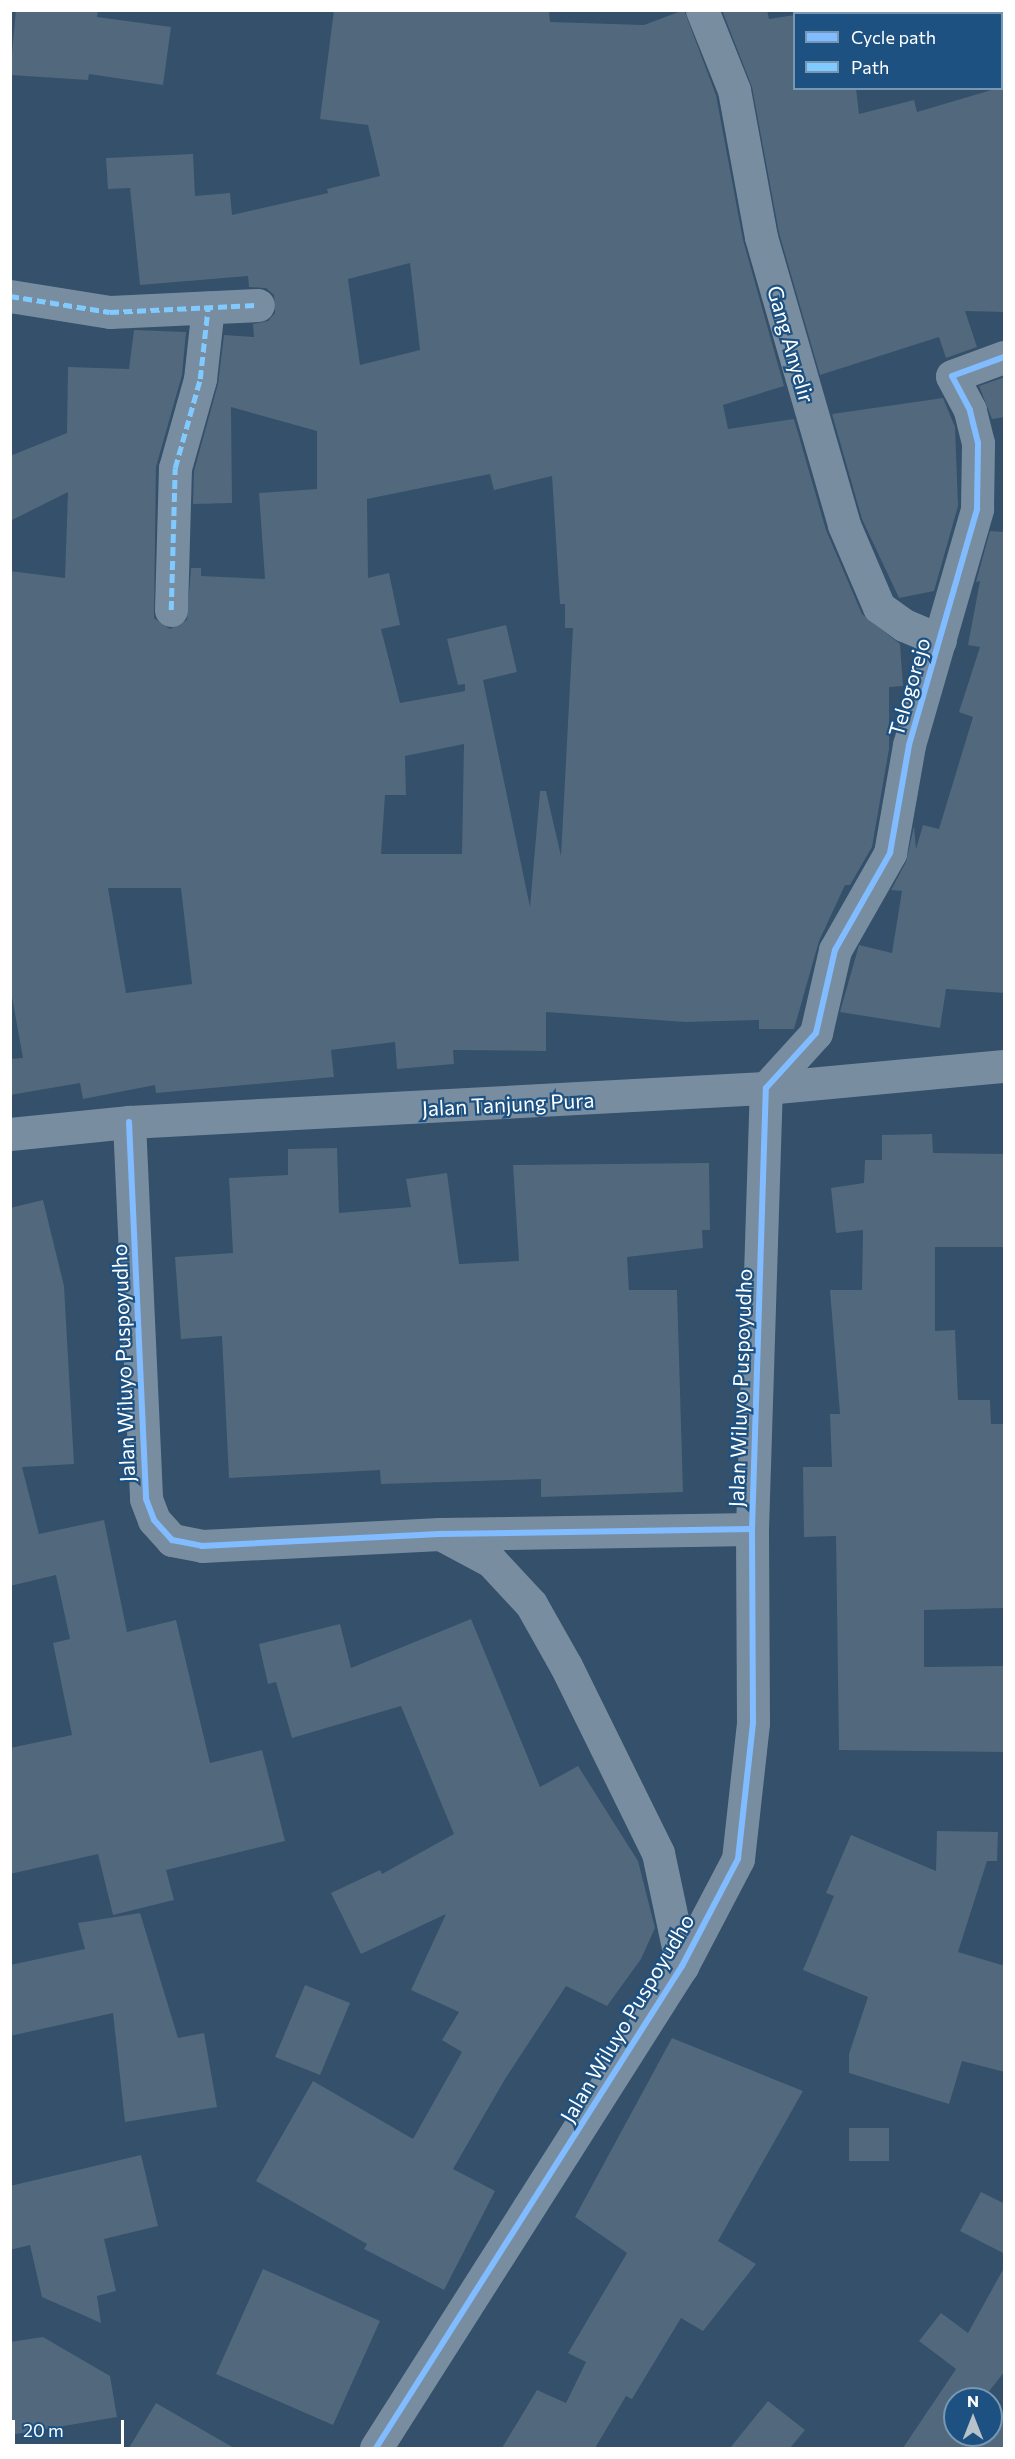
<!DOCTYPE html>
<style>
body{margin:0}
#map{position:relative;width:1015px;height:2459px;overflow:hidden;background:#34506a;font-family:Commissioner,sans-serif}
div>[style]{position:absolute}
.building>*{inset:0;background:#52687d}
.minor>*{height:33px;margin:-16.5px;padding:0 16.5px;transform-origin:16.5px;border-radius:16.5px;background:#798da0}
.tertiary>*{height:33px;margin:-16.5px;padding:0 16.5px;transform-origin:16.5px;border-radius:16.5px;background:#798da0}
.quiet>*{height:4.5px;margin-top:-2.25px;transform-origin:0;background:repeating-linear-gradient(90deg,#80caff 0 9px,transparent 0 13.5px)}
.cycleway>*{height:6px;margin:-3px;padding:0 3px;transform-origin:3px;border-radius:3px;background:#80bcff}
span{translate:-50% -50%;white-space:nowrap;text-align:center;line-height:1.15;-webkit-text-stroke:4.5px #1d5181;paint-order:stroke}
.street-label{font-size:21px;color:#fff}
.frame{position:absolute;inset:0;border:12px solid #fff;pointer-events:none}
.legend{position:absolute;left:793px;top:12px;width:210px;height:78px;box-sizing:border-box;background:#1d5181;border:2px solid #7797b3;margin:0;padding:8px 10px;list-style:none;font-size:18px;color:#fff}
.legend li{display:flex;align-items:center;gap:12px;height:30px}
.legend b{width:30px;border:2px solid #7797b3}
.north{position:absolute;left:943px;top:2387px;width:60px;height:60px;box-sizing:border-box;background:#1d5181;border:2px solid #7797b3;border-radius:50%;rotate:0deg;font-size:16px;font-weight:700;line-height:24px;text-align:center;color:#fff}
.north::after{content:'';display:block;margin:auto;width:21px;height:27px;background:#b8c2cb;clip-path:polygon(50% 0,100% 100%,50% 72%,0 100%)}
.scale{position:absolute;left:12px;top:2420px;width:112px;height:27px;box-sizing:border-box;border:3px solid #fff;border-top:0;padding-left:8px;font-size:18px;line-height:21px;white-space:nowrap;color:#fff;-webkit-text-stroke:4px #1d5181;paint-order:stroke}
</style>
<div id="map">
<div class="building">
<i style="clip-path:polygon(16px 10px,98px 10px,97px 17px,171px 27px,163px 85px,89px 74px,88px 80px,10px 75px)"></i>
<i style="clip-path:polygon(evenodd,334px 10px,549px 10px,550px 22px,644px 25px,684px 10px,716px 95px,743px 240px,784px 386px,723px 405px,728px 429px,794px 419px,826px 530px,862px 614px,900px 644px,903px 686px,889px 687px,889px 749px,872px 847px,850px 885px,845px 885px,819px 941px,794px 1029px,759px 1029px,759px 1020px,685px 1022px,546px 1012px,546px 1051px,453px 1050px,454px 1064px,397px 1069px,395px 1042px,331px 1050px,334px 1077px,156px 1093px,155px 1085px,83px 1099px,80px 1083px,10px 1095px,10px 1059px,23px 1058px,10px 986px,10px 571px,65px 578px,68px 492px,10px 521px,10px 456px,67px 433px,68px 367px,129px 369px,134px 330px,186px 332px,182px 375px,156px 467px,154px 618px,170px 629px,187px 620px,191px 568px,201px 568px,201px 576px,265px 579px,259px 493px,317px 489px,317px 431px,231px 407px,232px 503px,193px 504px,194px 471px,218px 384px,224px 335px,254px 337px,253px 324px,268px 321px,275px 313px,274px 295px,266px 288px,249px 287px,248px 276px,140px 285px,130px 188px,108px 189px,106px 158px,193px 154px,195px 196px,230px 193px,232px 215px,328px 193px,327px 189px,380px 176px,368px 125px,320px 119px,334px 10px,410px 263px,420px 350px,360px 365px,348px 279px,410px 263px,334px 10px,490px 474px,494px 490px,552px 476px,560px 604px,565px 604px,565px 628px,573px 628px,561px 856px,546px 791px,540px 791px,530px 907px,483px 680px,517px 672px,506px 625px,447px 639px,458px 685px,465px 684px,465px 691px,400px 703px,381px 629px,400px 625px,389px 573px,368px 578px,367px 499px,490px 474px,334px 10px,464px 744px,462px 854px,381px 854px,385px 795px,406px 795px,405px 756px,464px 744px,334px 10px,108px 888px,181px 888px,192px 984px,126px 993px,108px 888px)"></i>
<i style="clip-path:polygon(722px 10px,767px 10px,769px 19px,795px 15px,795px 88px,856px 88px,859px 114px,914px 100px,917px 112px,1005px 86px,1005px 312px,965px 311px,977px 347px,946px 358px,939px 337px,820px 375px,779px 233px,752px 87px)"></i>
<i style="clip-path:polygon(1005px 377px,1005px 417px,992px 419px,979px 386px)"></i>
<i style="clip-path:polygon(943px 398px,955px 427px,958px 506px,934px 591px,899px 598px,862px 519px,832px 414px)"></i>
<i style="clip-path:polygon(990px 531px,1005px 532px,1005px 993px,946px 989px,940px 1028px,840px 1012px,859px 945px,892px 953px,902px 891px,891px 890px,906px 862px,914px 826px,916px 849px,923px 825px,939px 829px,973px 717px,959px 712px,980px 647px,968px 645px,980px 581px,976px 582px)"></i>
<i style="clip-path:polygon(932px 1134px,933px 1153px,1005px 1154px,1005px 1247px,935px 1247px,935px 1331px,955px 1330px,958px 1400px,990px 1400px,991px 1424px,1005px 1424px,1005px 1608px,924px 1610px,924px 1667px,1005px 1666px,1005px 1752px,839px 1750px,836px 1536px,804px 1537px,803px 1467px,832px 1467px,830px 1414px,840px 1414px,830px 1290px,862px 1290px,863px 1230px,836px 1233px,831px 1188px,864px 1183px,865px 1160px,882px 1160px,882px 1135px)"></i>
<i style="clip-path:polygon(337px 1148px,339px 1213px,411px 1207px,406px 1179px,447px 1173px,459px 1264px,519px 1261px,513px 1165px,709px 1163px,710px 1230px,702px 1230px,703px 1248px,627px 1257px,629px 1290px,677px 1290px,683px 1492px,541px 1497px,541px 1479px,381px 1484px,380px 1470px,229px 1478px,222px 1336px,181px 1339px,175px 1257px,233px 1253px,229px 1178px,288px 1175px,288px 1149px)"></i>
<i style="clip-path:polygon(43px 1200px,64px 1286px,74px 1464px,22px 1467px,39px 1534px,104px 1520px,127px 1632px,176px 1620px,210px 1763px,262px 1750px,285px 1841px,166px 1870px,174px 1900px,113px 1915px,98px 1854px,10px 1874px,10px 1748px,72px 1735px,53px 1643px,70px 1639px,56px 1575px,10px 1586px,10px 1208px)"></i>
<i style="clip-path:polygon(471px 1619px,540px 1787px,578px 1766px,638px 1861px,655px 1928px,641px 1959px,607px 2006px,566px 1986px,505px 2079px,453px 2169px,495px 2191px,444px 2290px,364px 2249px,367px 2244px,256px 2181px,313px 2081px,413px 2139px,462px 2052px,442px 2040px,459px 2012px,411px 1990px,446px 1914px,361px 1954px,331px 1893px,380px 1870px,382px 1874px,454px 1834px,401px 1706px,292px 1738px,276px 1682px,268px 1684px,259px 1644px,340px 1624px,351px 1668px)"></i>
<i style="clip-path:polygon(937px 1831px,998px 1832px,997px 1861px,987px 1861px,958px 1952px,1005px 1966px,1005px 2072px,962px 2061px,949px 2104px,849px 2073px,849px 2054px,868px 1997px,803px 1970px,834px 1896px,826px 1893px,851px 1835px,936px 1871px)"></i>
<i style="clip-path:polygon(140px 1913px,178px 2038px,204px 2033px,217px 2107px,125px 2122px,113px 2013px,10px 2036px,10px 1965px,85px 1949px,78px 1923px)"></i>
<i style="clip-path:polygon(305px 1985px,350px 2003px,320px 2075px,275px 2057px)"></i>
<i style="clip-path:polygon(672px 2038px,803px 2091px,718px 2241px,756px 2264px,703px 2331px,681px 2318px,632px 2399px,626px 2396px,595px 2448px,502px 2448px,537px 2390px,566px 2403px,586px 2362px,568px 2353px,627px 2253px,575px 2217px)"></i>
<i style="clip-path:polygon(849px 2128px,889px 2128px,889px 2161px,849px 2161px)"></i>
<i style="clip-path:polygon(141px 2155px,158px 2226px,104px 2239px,116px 2291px,97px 2296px,101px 2323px,42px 2297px,30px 2245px,10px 2250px,10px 2186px)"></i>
<i style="clip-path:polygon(981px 2192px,1005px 2204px,1005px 2254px,960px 2231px)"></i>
<i style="clip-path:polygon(1005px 2266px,1005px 2371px,983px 2399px,955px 2399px,955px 2435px,991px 2435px,991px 2404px,1005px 2413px,1005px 2448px,903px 2448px,956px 2369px,919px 2341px,941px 2313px,968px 2333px)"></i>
<i style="clip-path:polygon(263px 2269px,380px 2321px,333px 2425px,216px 2374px)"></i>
<i style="clip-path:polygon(43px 2337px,110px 2376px,117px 2417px,10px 2435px,10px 2342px)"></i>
<i style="clip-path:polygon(768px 2401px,805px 2430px,790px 2448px,730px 2448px)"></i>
<i style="clip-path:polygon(156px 2403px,234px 2448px,129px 2448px)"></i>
</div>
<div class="minor">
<i style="left:702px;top:10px;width:86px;rotate:68.2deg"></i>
<i style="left:734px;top:90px;width:149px;rotate:79.6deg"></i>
<i style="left:761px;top:237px;width:300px;rotate:73.9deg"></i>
<i style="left:844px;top:525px;width:89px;rotate:66.9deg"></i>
<i style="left:879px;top:607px;width:31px;rotate:36deg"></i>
<i style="left:904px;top:625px;width:39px;rotate:23deg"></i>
<i style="left:10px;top:296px;width:101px;rotate:9.1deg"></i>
<i style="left:110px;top:312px;width:148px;rotate:-2.7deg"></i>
<i style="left:171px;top:610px;width:142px;rotate:-88.4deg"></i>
<i style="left:175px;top:468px;width:92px;rotate:-74.3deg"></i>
<i style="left:200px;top:379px;width:72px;rotate:-83.7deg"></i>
<i style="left:766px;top:1088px;width:74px;rotate:-47.7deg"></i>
<i style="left:816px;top:1033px;width:85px;rotate:-77.1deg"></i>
<i style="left:835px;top:950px;width:112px;rotate:-60.4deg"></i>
<i style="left:890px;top:853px;width:110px;rotate:-80deg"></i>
<i style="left:909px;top:745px;width:246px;rotate:-73.9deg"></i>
<i style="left:977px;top:509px;width:66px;rotate:-89.1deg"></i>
<i style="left:978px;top:443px;width:34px;rotate:-104deg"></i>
<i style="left:970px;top:410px;width:38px;rotate:-118deg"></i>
<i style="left:952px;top:376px;width:55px;rotate:-20.1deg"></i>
<i style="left:129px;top:1122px;width:377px;rotate:87.4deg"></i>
<i style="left:146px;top:1499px;width:22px;rotate:69deg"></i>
<i style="left:154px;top:1520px;width:27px;rotate:48deg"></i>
<i style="left:172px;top:1540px;width:31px;rotate:11deg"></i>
<i style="left:202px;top:1546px;width:238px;rotate:-2.9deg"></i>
<i style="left:440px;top:1534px;width:312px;rotate:-0.9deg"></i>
<i style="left:444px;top:1536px;width:53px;rotate:28deg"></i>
<i style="left:491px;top:1561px;width:59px;rotate:47.1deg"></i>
<i style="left:531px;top:1604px;width:71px;rotate:60.6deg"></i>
<i style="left:566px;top:1666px;width:208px;rotate:63.8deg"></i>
<i style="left:658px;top:1853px;width:116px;rotate:78deg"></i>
</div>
<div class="tertiary">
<i style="left:10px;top:1134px;width:120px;rotate:-5.8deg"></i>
<i style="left:129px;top:1122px;width:638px;rotate:-3.06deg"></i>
<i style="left:766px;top:1088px;width:239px;rotate:-5.3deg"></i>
<i style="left:376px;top:2448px;width:571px;rotate:-57.59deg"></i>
<i style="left:682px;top:1966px;width:121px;rotate:-62.4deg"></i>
<i style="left:738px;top:1859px;width:137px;rotate:-83.7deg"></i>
<i style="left:753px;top:1723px;width:194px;rotate:-90.3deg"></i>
<i style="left:752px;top:1529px;width:441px;rotate:-88.2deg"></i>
</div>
<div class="quiet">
<i style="left:10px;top:296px;width:101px;rotate:9.1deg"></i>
<i style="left:110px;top:312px;width:148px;rotate:-2.7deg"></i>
<i style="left:171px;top:610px;width:142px;rotate:-88.4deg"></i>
<i style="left:175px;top:468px;width:92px;rotate:-74.3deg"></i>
<i style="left:200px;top:379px;width:72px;rotate:-83.7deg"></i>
</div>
<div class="cycleway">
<i style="left:129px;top:1122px;width:377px;rotate:87.4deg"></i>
<i style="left:146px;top:1499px;width:22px;rotate:69deg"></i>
<i style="left:154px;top:1520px;width:27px;rotate:48deg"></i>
<i style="left:172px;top:1540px;width:31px;rotate:11deg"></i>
<i style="left:202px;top:1546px;width:238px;rotate:-2.9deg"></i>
<i style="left:440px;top:1534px;width:312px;rotate:-0.9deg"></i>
<i style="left:376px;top:2448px;width:571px;rotate:-57.59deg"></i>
<i style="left:682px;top:1966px;width:121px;rotate:-62.4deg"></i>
<i style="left:738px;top:1859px;width:137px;rotate:-83.7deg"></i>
<i style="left:753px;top:1723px;width:194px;rotate:-90.3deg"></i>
<i style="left:752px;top:1529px;width:441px;rotate:-88.2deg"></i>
<i style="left:766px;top:1088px;width:74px;rotate:-47.7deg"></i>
<i style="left:816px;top:1033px;width:85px;rotate:-77.1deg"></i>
<i style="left:835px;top:950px;width:112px;rotate:-60.4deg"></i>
<i style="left:890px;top:853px;width:110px;rotate:-80deg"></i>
<i style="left:909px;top:745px;width:246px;rotate:-73.9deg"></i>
<i style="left:977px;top:509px;width:66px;rotate:-89.1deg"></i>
<i style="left:978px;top:443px;width:34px;rotate:-104deg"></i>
<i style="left:970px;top:410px;width:38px;rotate:-118deg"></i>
<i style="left:952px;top:376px;width:55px;rotate:-20.1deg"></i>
</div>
<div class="street-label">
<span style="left:791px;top:344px;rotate:74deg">Gang Anyelir</span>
<span style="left:909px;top:687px;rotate:-74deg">Telogorejo</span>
<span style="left:508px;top:1104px;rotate:-3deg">Jalan Tanjung Pura</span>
<span style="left:123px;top:1363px;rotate:-92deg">Jalan Wiluyo Puspoyudho</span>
<span style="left:740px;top:1388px;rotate:-88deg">Jalan Wiluyo Puspoyudho</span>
<span style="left:627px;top:2018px;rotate:-59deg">Jalan Wiluyo Puspoyudho</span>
</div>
<div class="frame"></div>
<ul class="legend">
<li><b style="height:8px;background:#80bcff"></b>Cycle path</li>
<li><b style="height:8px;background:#80caff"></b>Path</li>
</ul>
<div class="north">N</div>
<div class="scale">20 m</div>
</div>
